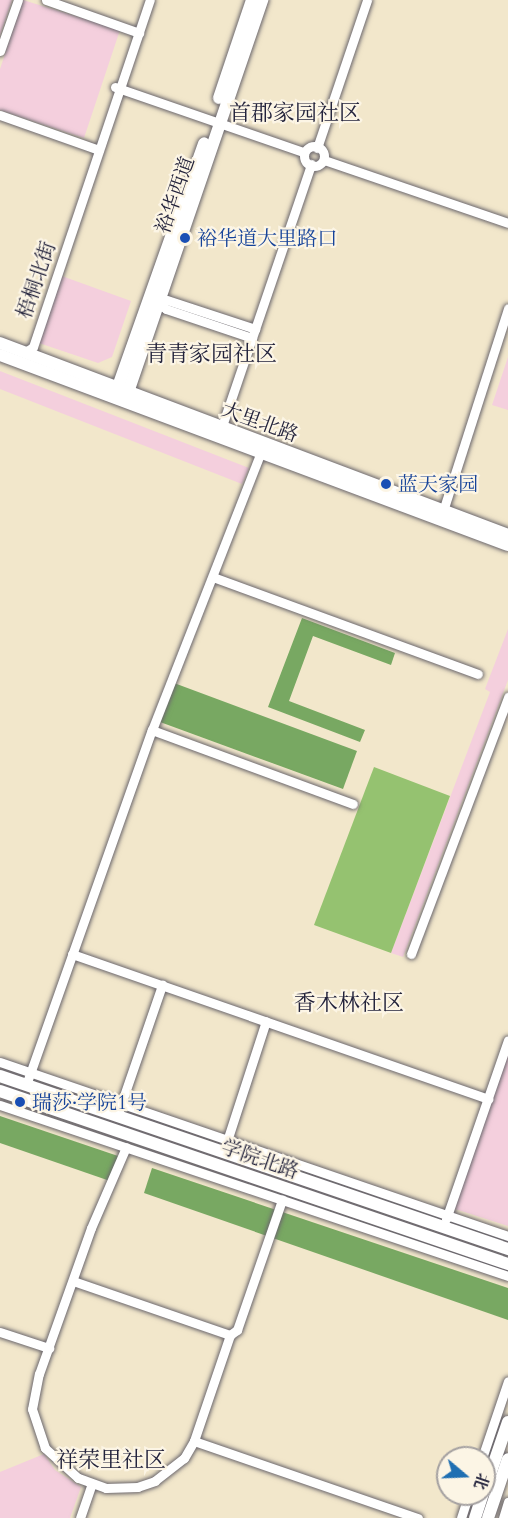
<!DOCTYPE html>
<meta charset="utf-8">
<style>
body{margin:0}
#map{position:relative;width:508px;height:1518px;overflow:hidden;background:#f2e7cb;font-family:Cardo,"Noto Serif SC",serif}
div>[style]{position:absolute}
.built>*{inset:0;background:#f4cfdd}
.green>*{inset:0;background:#95c270}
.forest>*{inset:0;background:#78a862}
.roads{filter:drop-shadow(0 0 2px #6b676d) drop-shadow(0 0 2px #6b676d)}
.minor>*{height:9px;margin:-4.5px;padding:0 4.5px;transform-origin:4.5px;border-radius:4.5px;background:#fff}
.minor>.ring{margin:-4.5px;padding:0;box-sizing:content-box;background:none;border:9px solid #fff;border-radius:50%}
.major>*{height:12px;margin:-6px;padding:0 6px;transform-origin:6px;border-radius:6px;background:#fff}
.dots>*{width:16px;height:16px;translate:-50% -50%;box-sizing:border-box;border:3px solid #fcf5e5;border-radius:50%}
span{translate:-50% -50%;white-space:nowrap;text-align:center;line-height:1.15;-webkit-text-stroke:4.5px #fcf5e5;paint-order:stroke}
.street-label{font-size:20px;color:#22223b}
.transit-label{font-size:20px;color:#164399}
.left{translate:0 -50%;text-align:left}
.quarter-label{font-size:22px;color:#22223b}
.north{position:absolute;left:436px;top:1446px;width:60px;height:60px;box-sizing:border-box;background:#fcf5e5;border:2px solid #a5a1a1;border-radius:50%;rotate:109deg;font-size:16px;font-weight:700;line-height:24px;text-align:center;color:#22223b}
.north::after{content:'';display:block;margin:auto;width:21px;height:27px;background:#1f6fb2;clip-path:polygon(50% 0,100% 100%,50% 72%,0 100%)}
</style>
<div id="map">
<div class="built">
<i style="clip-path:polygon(0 0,12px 0,0 35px)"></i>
<i style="clip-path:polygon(23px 0,120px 30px,84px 138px,0 110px,0 69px)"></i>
<i style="clip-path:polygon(59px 275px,131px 301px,112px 357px,98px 363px,36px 342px)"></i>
<i style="clip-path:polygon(508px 357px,508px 410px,492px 405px)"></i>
<i style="clip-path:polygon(0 371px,249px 468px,242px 484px,0 389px)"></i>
<i style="clip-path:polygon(508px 629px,508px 680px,403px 957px,391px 953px,490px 692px,485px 689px)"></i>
<i style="clip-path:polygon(508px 1045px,508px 1226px,452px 1208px)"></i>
<i style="clip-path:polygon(44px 1454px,55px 1470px,81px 1487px,70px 1518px,0 1518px,0 1472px)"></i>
</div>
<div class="green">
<i style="clip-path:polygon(374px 767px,450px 796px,391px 953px,314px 925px)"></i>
</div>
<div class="forest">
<i style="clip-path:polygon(302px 618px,395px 653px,391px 665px,313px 636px,289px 701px,365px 730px,360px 742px,268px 707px)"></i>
<i style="clip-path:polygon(174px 683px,357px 751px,343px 789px,160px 722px)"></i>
<i style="clip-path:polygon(0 1116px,118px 1156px,110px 1181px,0 1143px)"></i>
<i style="clip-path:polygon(152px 1168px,508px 1288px,508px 1320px,144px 1193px)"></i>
</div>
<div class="roads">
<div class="minor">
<i style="left:46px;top:0;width:99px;rotate:19.5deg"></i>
<i style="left:0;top:51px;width:54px;rotate:-70.6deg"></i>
<i style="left:115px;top:87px;width:199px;rotate:19.1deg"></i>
<i style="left:0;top:115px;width:105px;rotate:19.5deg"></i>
<i class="ring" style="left:304px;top:146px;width:11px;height:11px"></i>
<i style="left:317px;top:148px;width:156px;rotate:-71.3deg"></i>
<i style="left:324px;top:160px;width:194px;rotate:18.9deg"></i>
<i style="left:158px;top:303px;width:9px;rotate:-18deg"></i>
<i style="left:167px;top:300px;width:93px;rotate:18.2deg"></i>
<i style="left:158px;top:303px;width:10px;rotate:37deg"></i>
<i style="left:166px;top:309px;width:91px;rotate:18.6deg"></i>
<i style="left:25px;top:352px;width:9px;rotate:-32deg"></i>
<i style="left:33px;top:347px;width:366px;rotate:-71.4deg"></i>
<i style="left:221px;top:429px;width:280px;rotate:-71.2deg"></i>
<i style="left:442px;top:514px;width:216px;rotate:-72.2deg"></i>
<i style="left:213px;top:577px;width:282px;rotate:20.1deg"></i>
<i style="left:152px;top:730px;width:214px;rotate:20.2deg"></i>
<i style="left:72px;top:954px;width:441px;rotate:19.2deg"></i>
<i style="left:411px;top:954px;width:275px;rotate:-69.3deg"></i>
<i style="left:0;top:1062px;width:537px;rotate:18.91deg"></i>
<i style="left:26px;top:1085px;width:377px;rotate:-70.5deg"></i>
<i style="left:152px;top:730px;width:296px;rotate:-68.6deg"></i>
<i style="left:0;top:1105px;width:536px;rotate:18.6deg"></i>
<i style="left:117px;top:1116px;width:139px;rotate:-71deg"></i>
<i style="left:226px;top:1144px;width:129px;rotate:-72deg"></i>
<i style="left:446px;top:1219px;width:189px;rotate:-70.9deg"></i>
<i style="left:73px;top:1281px;width:166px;rotate:19deg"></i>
<i style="left:230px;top:1335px;width:112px;rotate:108.8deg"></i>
<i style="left:194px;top:1441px;width:20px;rotate:120deg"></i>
<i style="left:184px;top:1458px;width:37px;rotate:142deg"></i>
<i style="left:155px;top:1481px;width:18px;rotate:161deg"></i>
<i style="left:138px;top:1487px;width:32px;rotate:178deg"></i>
<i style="left:106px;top:1488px;width:30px;rotate:-160deg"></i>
<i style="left:78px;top:1478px;width:45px;rotate:-137.7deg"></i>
<i style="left:45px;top:1448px;width:41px;rotate:-108.4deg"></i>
<i style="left:32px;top:1409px;width:36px;rotate:-79deg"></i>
<i style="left:39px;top:1374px;width:155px;rotate:-70.4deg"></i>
<i style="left:91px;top:1228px;width:88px;rotate:-66.6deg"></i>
<i style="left:0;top:1332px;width:52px;rotate:18.1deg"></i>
<i style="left:230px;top:1335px;width:9px;rotate:-36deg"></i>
<i style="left:237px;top:1330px;width:138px;rotate:-70.9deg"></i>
<i style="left:194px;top:1441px;width:237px;rotate:19deg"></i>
<i style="left:482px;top:1458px;width:81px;rotate:-71.3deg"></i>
<i style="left:80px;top:1518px;width:36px;rotate:-71deg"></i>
<i style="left:461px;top:1518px;width:25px;rotate:-72deg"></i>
<i style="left:503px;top:1518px;width:17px;rotate:-73deg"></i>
</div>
<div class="major">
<i style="left:219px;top:98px;width:103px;rotate:-71.4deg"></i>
<i style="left:0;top:343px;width:543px;rotate:20.7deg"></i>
<i style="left:0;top:355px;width:542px;rotate:20.51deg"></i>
<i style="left:115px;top:395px;width:267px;rotate:-70.5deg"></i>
<i style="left:125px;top:401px;width:424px;rotate:-71.1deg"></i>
<i style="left:0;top:1076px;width:537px;rotate:18.81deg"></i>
<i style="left:0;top:1091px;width:537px;rotate:18.81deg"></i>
<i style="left:484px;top:1492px;width:74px;rotate:-71.1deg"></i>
<i style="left:475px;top:1518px;width:25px;rotate:-72deg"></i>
<i style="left:488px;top:1518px;width:62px;rotate:-71.3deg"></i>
</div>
</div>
<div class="dots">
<i style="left:185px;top:238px;background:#1a4fb4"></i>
<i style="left:386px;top:484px;background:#1a4fb4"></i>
<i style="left:20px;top:1102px;background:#1a4fb4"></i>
</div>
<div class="street-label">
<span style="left:175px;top:195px;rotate:-71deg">裕华西道</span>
<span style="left:36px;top:280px;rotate:-71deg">梧桐北街</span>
<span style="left:260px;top:422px;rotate:20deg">大里北路</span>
<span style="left:260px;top:1159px;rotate:19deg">学院北路</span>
</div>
<div class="transit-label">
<span class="left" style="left:197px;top:238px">裕华道大里路口</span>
<span class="left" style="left:398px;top:484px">蓝天家园</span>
<span class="left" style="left:32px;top:1102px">瑞莎·学院1号</span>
</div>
<div class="quarter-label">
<span style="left:295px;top:114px">首郡家园社区</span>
<span style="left:211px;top:355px">青青家园社区</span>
<span style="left:349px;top:1004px">香木林社区</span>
<span style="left:111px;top:1461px">祥荣里社区</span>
</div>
<div class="north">北</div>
</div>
